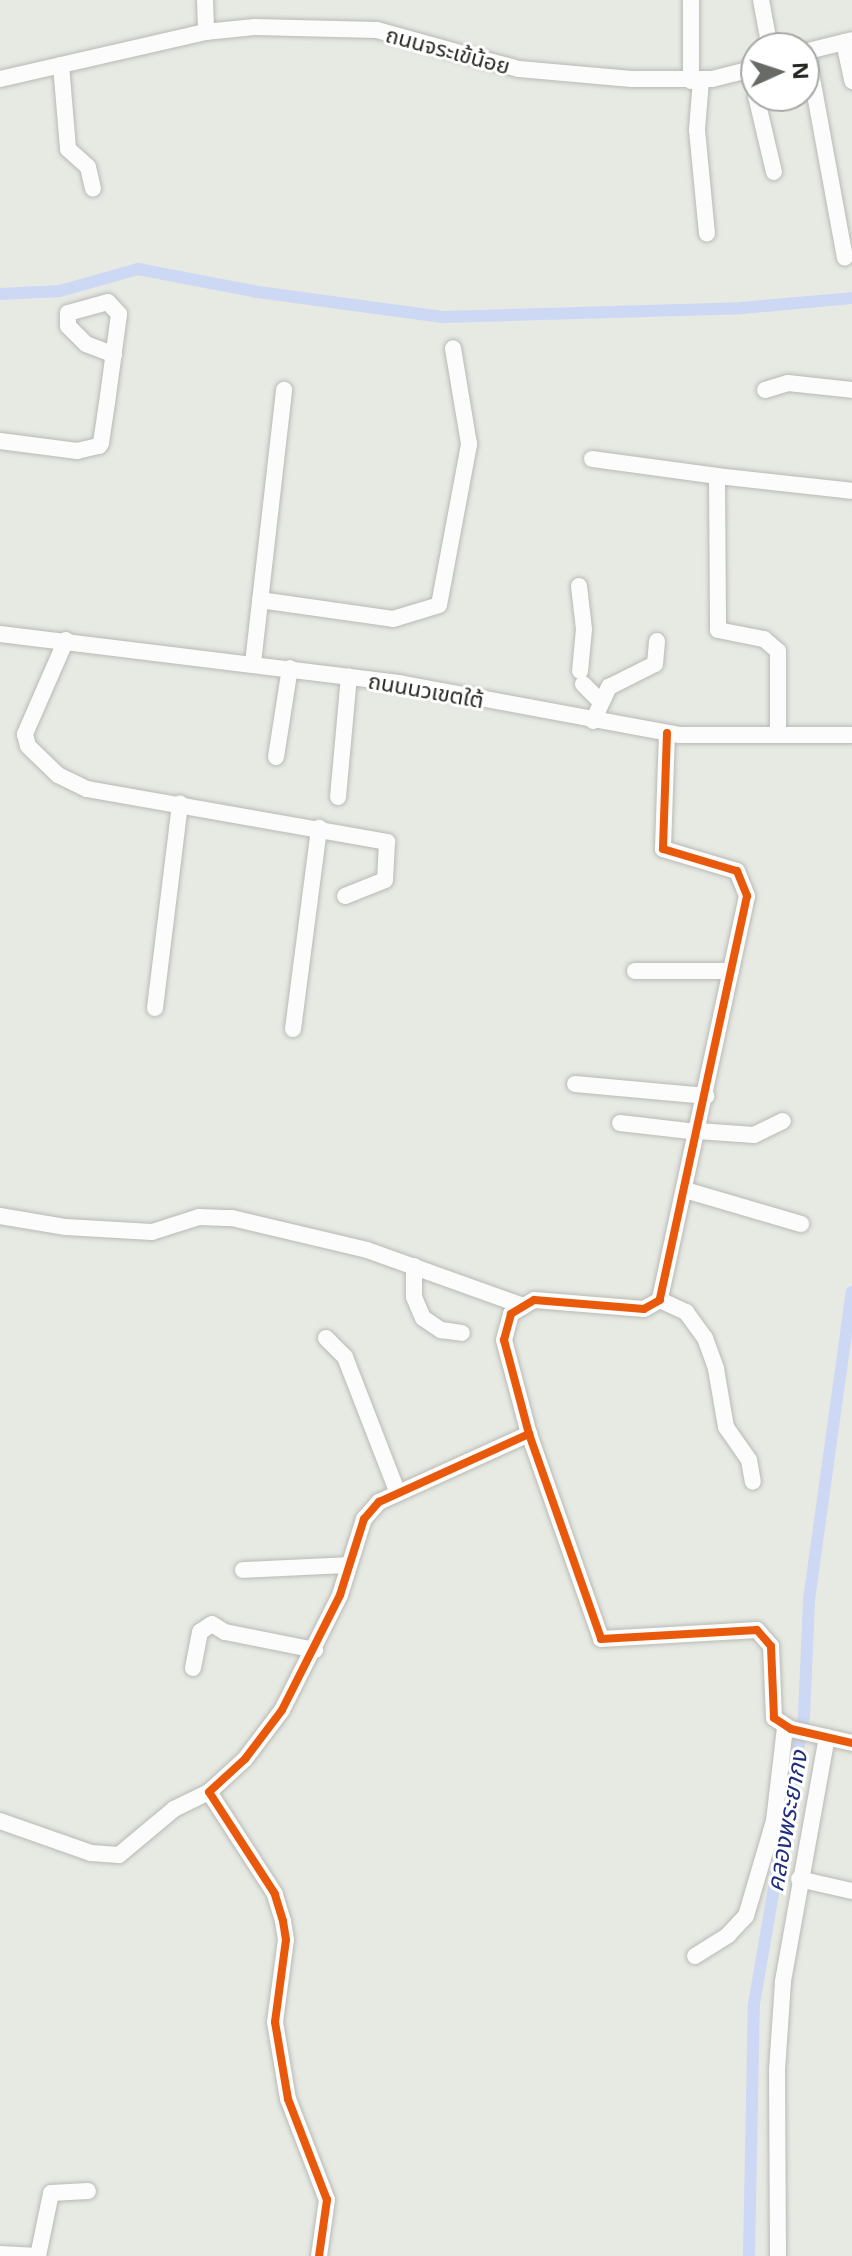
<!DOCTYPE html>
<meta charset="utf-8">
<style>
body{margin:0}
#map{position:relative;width:852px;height:2256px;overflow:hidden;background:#e7e9e3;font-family:"Open Sans","Noto Sans Thai",sans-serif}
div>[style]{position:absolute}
.canal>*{height:12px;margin:-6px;padding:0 6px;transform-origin:6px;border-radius:6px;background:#cdd8f4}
.roads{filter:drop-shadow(0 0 2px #b8bab5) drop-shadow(0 0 2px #b8bab5)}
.minor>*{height:16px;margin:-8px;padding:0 8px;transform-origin:8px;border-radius:8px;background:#fbfcfb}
.cycleway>*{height:8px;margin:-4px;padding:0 4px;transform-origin:4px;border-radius:4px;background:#e8590c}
span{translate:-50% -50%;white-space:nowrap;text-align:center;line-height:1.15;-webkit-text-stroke:6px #fff;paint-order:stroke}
.street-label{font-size:22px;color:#242621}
.water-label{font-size:24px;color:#21307e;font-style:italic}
.north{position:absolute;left:740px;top:32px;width:80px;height:80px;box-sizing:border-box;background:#fff;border:2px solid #a7a8a6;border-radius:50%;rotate:87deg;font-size:22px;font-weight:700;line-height:32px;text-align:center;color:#242621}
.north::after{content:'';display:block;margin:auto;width:28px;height:36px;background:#686a65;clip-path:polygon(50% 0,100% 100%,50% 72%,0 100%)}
</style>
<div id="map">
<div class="canal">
<i style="left:0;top:294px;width:60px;rotate:-2.9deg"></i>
<i style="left:60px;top:291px;width:81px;rotate:-15.8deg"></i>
<i style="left:138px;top:269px;width:122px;rotate:10.9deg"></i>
<i style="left:258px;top:292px;width:188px;rotate:7.7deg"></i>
<i style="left:444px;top:317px;width:297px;rotate:-1.7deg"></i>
<i style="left:741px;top:308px;width:111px;rotate:-5.1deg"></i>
<i style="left:749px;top:2256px;width:252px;rotate:-88.9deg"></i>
<i style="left:754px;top:2004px;width:292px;rotate:-80.2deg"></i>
<i style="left:804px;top:1716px;width:116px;rotate:-87.5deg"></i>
<i style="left:809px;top:1600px;width:311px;rotate:-82.1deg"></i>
</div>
<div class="roads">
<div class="minor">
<i style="left:205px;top:0;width:32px;rotate:88deg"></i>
<i style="left:691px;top:0;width:81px;rotate:90deg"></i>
<i style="left:761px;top:0;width:49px;rotate:79.4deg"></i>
<i style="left:844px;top:42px;width:40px;rotate:78deg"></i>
<i style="left:807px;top:51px;width:210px;rotate:79.6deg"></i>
<i style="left:804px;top:52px;width:49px;rotate:-14deg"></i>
<i style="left:61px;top:65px;width:84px;rotate:85.2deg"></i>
<i style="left:68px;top:149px;width:27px;rotate:42deg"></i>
<i style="left:88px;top:167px;width:22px;rotate:77deg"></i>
<i style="left:0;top:79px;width:210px;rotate:-12.9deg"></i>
<i style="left:205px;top:32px;width:50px;rotate:-5.7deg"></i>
<i style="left:255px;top:27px;width:122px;rotate:1.4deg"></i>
<i style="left:377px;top:30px;width:147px;rotate:15.4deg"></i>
<i style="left:519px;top:69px;width:113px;rotate:5.1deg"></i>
<i style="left:632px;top:79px;width:80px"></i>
<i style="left:712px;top:79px;width:45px;rotate:-14deg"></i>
<i style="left:701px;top:80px;width:50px;rotate:94.6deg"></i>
<i style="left:697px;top:130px;width:104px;rotate:84.5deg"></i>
<i style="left:756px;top:96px;width:78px;rotate:76.7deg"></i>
<i style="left:765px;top:390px;width:24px;rotate:-17deg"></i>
<i style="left:788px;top:383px;width:64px;rotate:6.2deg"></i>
<i style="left:0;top:441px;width:78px;rotate:7.4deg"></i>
<i style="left:77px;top:451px;width:23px;rotate:-13deg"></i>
<i style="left:99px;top:446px;width:4px;rotate:-56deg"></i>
<i style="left:101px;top:443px;width:40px;rotate:-81.5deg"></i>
<i style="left:107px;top:403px;width:90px;rotate:-82.3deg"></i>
<i style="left:119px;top:314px;width:16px;rotate:-133deg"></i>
<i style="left:108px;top:302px;width:41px;rotate:164.6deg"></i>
<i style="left:68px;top:313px;width:13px;rotate:90deg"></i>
<i style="left:68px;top:326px;width:25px;rotate:45deg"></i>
<i style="left:86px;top:344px;width:30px;rotate:21deg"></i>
<i style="left:592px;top:459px;width:126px;rotate:7.7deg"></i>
<i style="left:717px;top:476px;width:154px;rotate:89.6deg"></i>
<i style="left:718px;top:630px;width:47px;rotate:11.1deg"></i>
<i style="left:764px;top:639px;width:18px;rotate:41deg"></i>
<i style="left:778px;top:651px;width:82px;rotate:90deg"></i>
<i style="left:717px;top:476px;width:136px;rotate:6.3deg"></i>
<i style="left:579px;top:586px;width:43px;rotate:83.4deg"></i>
<i style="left:584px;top:629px;width:42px;rotate:95.4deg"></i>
<i style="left:260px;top:600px;width:134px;rotate:8.1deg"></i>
<i style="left:393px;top:619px;width:48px;rotate:-16.9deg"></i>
<i style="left:439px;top:605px;width:164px;rotate:-79.4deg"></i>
<i style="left:469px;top:444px;width:97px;rotate:-99.5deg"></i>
<i style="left:0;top:634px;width:402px;rotate:7deg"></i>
<i style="left:399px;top:683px;width:285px;rotate:10.5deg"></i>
<i style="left:679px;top:735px;width:173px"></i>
<i style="left:66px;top:640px;width:103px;rotate:113.6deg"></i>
<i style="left:25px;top:734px;width:12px;rotate:76deg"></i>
<i style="left:28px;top:746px;width:42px;rotate:44deg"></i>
<i style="left:58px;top:775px;width:32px;rotate:26deg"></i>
<i style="left:87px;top:789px;width:305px;rotate:10deg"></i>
<i style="left:387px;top:842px;width:38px;rotate:93deg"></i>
<i style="left:385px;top:880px;width:43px;rotate:158.2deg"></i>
<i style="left:253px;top:663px;width:275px;rotate:-83.5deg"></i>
<i style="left:583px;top:684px;width:24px;rotate:45deg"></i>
<i style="left:593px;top:721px;width:38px;rotate:-65deg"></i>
<i style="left:609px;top:687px;width:51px;rotate:-26.6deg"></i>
<i style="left:655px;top:664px;width:23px;rotate:-85deg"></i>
<i style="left:667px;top:733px;width:116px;rotate:92deg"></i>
<i style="left:663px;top:849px;width:77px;rotate:16.6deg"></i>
<i style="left:737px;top:871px;width:27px;rotate:68deg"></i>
<i style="left:747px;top:896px;width:413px;rotate:102.2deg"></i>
<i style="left:660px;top:1300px;width:18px;rotate:151deg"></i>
<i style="left:644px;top:1309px;width:110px;rotate:-175.3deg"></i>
<i style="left:534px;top:1300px;width:27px;rotate:149deg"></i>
<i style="left:511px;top:1314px;width:27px;rotate:105deg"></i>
<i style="left:504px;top:1340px;width:97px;rotate:75.1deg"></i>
<i style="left:529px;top:1434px;width:217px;rotate:70.6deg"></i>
<i style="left:601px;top:1639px;width:156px;rotate:-3.3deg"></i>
<i style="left:757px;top:1630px;width:21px;rotate:49deg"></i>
<i style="left:771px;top:1646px;width:72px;rotate:87.6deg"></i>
<i style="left:774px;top:1718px;width:20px;rotate:33deg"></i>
<i style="left:791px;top:1729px;width:63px;rotate:12.9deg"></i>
<i style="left:276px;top:757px;width:90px;rotate:-81.1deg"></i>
<i style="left:338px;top:797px;width:121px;rotate:-84.8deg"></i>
<i style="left:635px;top:971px;width:96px"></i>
<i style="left:155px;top:1008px;width:206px;rotate:-83deg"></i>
<i style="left:293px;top:1029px;width:203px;rotate:-82.6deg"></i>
<i style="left:575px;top:1084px;width:132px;rotate:5.2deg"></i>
<i style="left:620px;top:1123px;width:79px;rotate:6.6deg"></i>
<i style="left:698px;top:1131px;width:56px;rotate:4.1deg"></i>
<i style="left:754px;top:1135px;width:32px;rotate:-26deg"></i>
<i style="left:685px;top:1190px;width:121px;rotate:16.3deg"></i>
<i style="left:0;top:1216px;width:67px;rotate:9.5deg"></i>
<i style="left:66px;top:1227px;width:86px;rotate:3.3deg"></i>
<i style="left:152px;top:1232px;width:49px;rotate:-17.7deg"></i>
<i style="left:199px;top:1217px;width:33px;rotate:2deg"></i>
<i style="left:232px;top:1218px;width:139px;rotate:13.3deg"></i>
<i style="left:367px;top:1250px;width:164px;rotate:19.7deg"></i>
<i style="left:414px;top:1266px;width:31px;rotate:90deg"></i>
<i style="left:414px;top:1297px;width:23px;rotate:67deg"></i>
<i style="left:423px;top:1318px;width:22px;rotate:34deg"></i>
<i style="left:441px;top:1330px;width:21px;rotate:8deg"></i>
<i style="left:660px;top:1300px;width:29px;rotate:25deg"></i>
<i style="left:686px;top:1312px;width:32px;rotate:54deg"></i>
<i style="left:705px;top:1338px;width:33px;rotate:70deg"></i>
<i style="left:716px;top:1369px;width:59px;rotate:80.2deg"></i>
<i style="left:726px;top:1427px;width:40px;rotate:55.1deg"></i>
<i style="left:749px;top:1460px;width:22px;rotate:80deg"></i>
<i style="left:326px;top:1338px;width:27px;rotate:45deg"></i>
<i style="left:345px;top:1357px;width:144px;rotate:68.8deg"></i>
<i style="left:243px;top:1570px;width:106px;rotate:-2.7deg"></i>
<i style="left:193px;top:1668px;width:37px;rotate:-79deg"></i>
<i style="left:200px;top:1632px;width:14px;rotate:-34deg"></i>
<i style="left:212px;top:1624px;width:15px;rotate:32deg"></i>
<i style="left:225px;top:1632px;width:92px;rotate:11.3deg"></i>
<i style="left:0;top:1821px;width:96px;rotate:19.4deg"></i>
<i style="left:91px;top:1853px;width:28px;rotate:4deg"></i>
<i style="left:119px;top:1855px;width:72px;rotate:-39.9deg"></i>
<i style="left:174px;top:1809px;width:39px;rotate:-26deg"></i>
<i style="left:799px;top:1879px;width:54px;rotate:12.8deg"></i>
<i style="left:695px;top:1956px;width:39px;rotate:-32deg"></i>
<i style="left:728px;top:1935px;width:26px;rotate:-47deg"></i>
<i style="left:746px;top:1916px;width:99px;rotate:-73.6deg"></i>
<i style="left:774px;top:1821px;width:95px;rotate:-83.3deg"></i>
<i style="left:0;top:2254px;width:38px;rotate:3deg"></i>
<i style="left:38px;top:2256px;width:64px;rotate:-78.3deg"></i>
<i style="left:51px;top:2193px;width:37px;rotate:-3deg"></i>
<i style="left:319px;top:2256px;width:57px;rotate:-81.9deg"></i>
<i style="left:327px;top:2200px;width:108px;rotate:-111.1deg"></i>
<i style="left:288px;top:2099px;width:78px;rotate:-99.6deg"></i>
<i style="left:275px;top:2022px;width:83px;rotate:-82.4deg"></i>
<i style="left:286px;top:1940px;width:19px;rotate:-99deg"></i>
<i style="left:283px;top:1921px;width:28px;rotate:-107deg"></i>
<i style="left:275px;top:1894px;width:121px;rotate:-122.9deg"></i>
<i style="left:209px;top:1792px;width:49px;rotate:-42.5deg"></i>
<i style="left:245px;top:1759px;width:61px;rotate:-52.9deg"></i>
<i style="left:282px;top:1710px;width:129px;rotate:-63.2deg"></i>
<i style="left:340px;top:1595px;width:80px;rotate:-72.5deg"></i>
<i style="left:364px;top:1519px;width:23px;rotate:-49deg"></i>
<i style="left:379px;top:1502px;width:165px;rotate:-24.4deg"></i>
<i style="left:778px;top:2256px;width:186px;rotate:-90.3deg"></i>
<i style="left:777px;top:2070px;width:89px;rotate:-86.1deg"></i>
<i style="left:783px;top:1981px;width:248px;rotate:-79.8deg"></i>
</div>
</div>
<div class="cycleway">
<i style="left:667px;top:733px;width:116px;rotate:92deg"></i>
<i style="left:663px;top:849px;width:77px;rotate:16.6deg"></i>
<i style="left:737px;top:871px;width:27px;rotate:68deg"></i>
<i style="left:747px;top:896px;width:413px;rotate:102.2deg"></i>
<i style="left:660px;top:1300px;width:18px;rotate:151deg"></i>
<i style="left:644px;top:1309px;width:110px;rotate:-175.3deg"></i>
<i style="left:534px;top:1300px;width:27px;rotate:149deg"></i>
<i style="left:511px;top:1314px;width:27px;rotate:105deg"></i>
<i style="left:504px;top:1340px;width:97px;rotate:75.1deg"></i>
<i style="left:529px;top:1434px;width:217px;rotate:70.6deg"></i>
<i style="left:601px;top:1639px;width:156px;rotate:-3.3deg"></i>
<i style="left:757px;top:1630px;width:21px;rotate:49deg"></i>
<i style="left:771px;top:1646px;width:72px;rotate:87.6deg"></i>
<i style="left:774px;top:1718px;width:20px;rotate:33deg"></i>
<i style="left:791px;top:1729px;width:63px;rotate:12.9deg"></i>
<i style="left:319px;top:2256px;width:57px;rotate:-81.9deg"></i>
<i style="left:327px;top:2200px;width:108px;rotate:-111.1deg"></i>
<i style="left:288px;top:2099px;width:78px;rotate:-99.6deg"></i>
<i style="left:275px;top:2022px;width:83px;rotate:-82.4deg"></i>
<i style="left:286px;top:1940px;width:19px;rotate:-99deg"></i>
<i style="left:283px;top:1921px;width:28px;rotate:-107deg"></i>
<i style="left:275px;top:1894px;width:121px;rotate:-122.9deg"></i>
<i style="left:209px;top:1792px;width:49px;rotate:-42.5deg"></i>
<i style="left:245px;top:1759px;width:61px;rotate:-52.9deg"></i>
<i style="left:282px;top:1710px;width:129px;rotate:-63.2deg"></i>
<i style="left:340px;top:1595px;width:80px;rotate:-72.5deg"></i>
<i style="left:364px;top:1519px;width:23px;rotate:-49deg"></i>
<i style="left:379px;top:1502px;width:165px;rotate:-24.4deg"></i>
</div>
<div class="street-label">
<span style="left:448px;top:50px;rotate:15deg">ถนนจระเข้น้อย</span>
<span style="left:426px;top:690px;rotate:10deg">ถนนนวเขตใต้</span>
</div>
<div class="water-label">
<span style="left:786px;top:1821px;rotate:-80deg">คลองพระยากง</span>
</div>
<div class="north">N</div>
</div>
